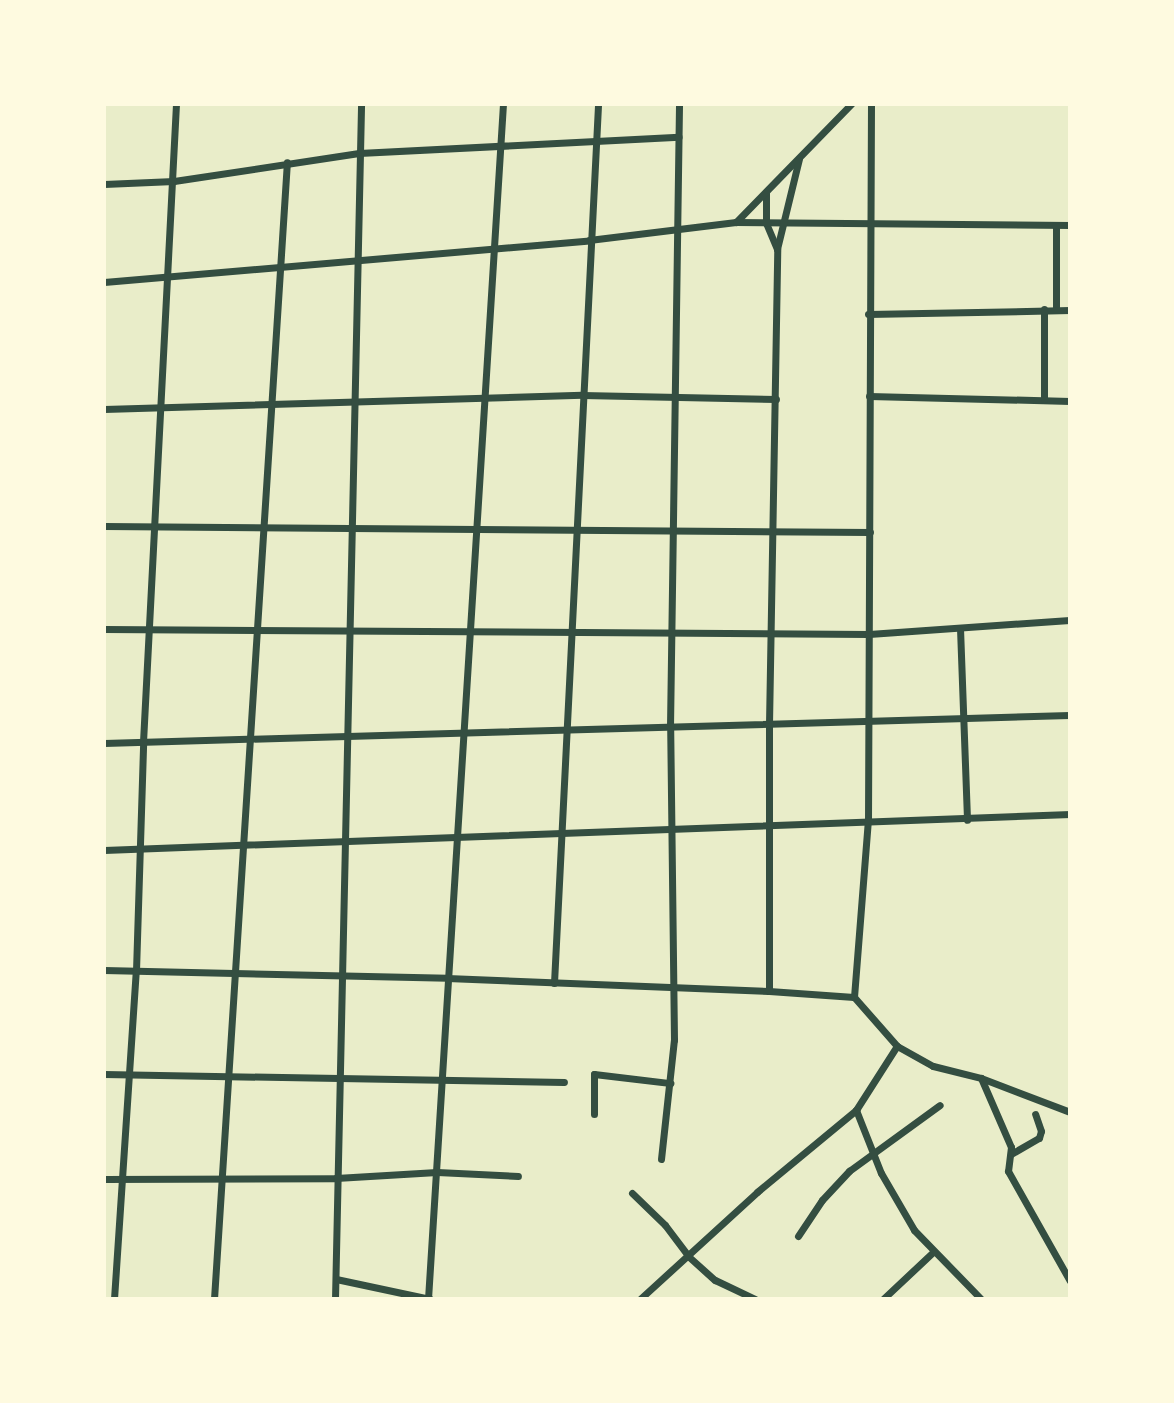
<!DOCTYPE html>
<style>
body{margin:0}
#map{position:relative;width:1174px;height:1403px;overflow:hidden;background:#e9edc9;font-family:Karla,sans-serif}
div>[style]{position:absolute}
.minor>*{height:7px;margin:-3.5px;padding:0 3.5px;transform-origin:3.5px;border-radius:3.5px;background:#344e41}
span{translate:-50% -50%;white-space:nowrap;text-align:center;line-height:1.15;-webkit-text-stroke:6px #fefae0;paint-order:stroke}
.frame{position:absolute;inset:0;border:106px solid #fefae0;pointer-events:none}
</style>
<div id="map">
<div class="minor">
<i style="left:104px;top:184px;width:70px;rotate:-2.5deg"></i>
<i style="left:174px;top:181px;width:187px;rotate:-8.6deg"></i>
<i style="left:359px;top:153px;width:320px;rotate:-2.9deg"></i>
<i style="left:766px;top:193px;width:30px;rotate:90deg"></i>
<i style="left:766px;top:223px;width:28px;rotate:67deg"></i>
<i style="left:736px;top:222px;width:165px;rotate:-45.7deg"></i>
<i style="left:1056px;top:225px;width:85px;rotate:90deg"></i>
<i style="left:104px;top:282px;width:487px;rotate:-4.9deg"></i>
<i style="left:589px;top:240px;width:148px;rotate:-7deg"></i>
<i style="left:736px;top:222px;width:334px;rotate:0.5deg"></i>
<i style="left:868px;top:314px;width:202px;rotate:-1.1deg"></i>
<i style="left:869px;top:396px;width:201px;rotate:1.4deg"></i>
<i style="left:1044px;top:399px;width:90px;rotate:-90deg"></i>
<i style="left:104px;top:409px;width:478px;rotate:-1.7deg"></i>
<i style="left:582px;top:395px;width:194px;rotate:1.2deg"></i>
<i style="left:104px;top:526px;width:766px;rotate:0.45deg"></i>
<i style="left:960px;top:628px;width:192px;rotate:87.9deg"></i>
<i style="left:104px;top:629px;width:765px;rotate:0.37deg"></i>
<i style="left:869px;top:634px;width:201px;rotate:-4deg"></i>
<i style="left:104px;top:743px;width:966px;rotate:-1.66deg"></i>
<i style="left:104px;top:850px;width:967px;rotate:-2.13deg"></i>
<i style="left:104px;top:970px;width:343px;rotate:1.3deg"></i>
<i style="left:447px;top:978px;width:322px;rotate:2.3deg"></i>
<i style="left:769px;top:991px;width:85px;rotate:4deg"></i>
<i style="left:554px;top:983px;width:880px;rotate:-87.13deg"></i>
<i style="left:769px;top:991px;width:267px;rotate:-90deg"></i>
<i style="left:769px;top:724px;width:475px;rotate:-89deg"></i>
<i style="left:777px;top:249px;width:93px;rotate:-76.3deg"></i>
<i style="left:854px;top:997px;width:177px;rotate:-85.5deg"></i>
<i style="left:868px;top:821px;width:717px;rotate:-89.76deg"></i>
<i style="left:854px;top:997px;width:65px;rotate:48.7deg"></i>
<i style="left:897px;top:1046px;width:41px;rotate:29.1deg"></i>
<i style="left:933px;top:1066px;width:49px;rotate:14deg"></i>
<i style="left:981px;top:1078px;width:95px;rotate:20.9deg"></i>
<i style="left:104px;top:1074px;width:460px;rotate:1deg"></i>
<i style="left:981px;top:1078px;width:75px;rotate:66.5deg"></i>
<i style="left:1011px;top:1147px;width:24px;rotate:97deg"></i>
<i style="left:1008px;top:1171px;width:126px;rotate:60.6deg"></i>
<i style="left:856px;top:1110px;width:68px;rotate:68.4deg"></i>
<i style="left:881px;top:1173px;width:66px;rotate:59.9deg"></i>
<i style="left:914px;top:1230px;width:96px;rotate:45.8deg"></i>
<i style="left:594px;top:1114px;width:40px;rotate:-90deg"></i>
<i style="left:594px;top:1074px;width:77px;rotate:6.8deg"></i>
<i style="left:1011px;top:1154px;width:32px;rotate:-30deg"></i>
<i style="left:1039px;top:1138px;width:7px;rotate:-74deg"></i>
<i style="left:1041px;top:1131px;width:18px;rotate:-109deg"></i>
<i style="left:661px;top:1159px;width:120px;rotate:-83.8deg"></i>
<i style="left:674px;top:1040px;width:313px;rotate:-90.7deg"></i>
<i style="left:670px;top:727px;width:623px;rotate:-89.17deg"></i>
<i style="left:104px;top:1179px;width:232px;rotate:-0.2deg"></i>
<i style="left:336px;top:1178px;width:101px;rotate:-3.4deg"></i>
<i style="left:437px;top:1172px;width:81px;rotate:2.8deg"></i>
<i style="left:632px;top:1193px;width:46px;rotate:44.1deg"></i>
<i style="left:665px;top:1225px;width:39px;rotate:53deg"></i>
<i style="left:688px;top:1256px;width:36px;rotate:42deg"></i>
<i style="left:715px;top:1280px;width:44px;rotate:25.4deg"></i>
<i style="left:798px;top:1236px;width:43px;rotate:-56.3deg"></i>
<i style="left:822px;top:1200px;width:40px;rotate:-47deg"></i>
<i style="left:849px;top:1171px;width:112px;rotate:-36deg"></i>
<i style="left:336px;top:1279px;width:96px;rotate:12deg"></i>
<i style="left:114px;top:1299px;width:329px;rotate:-86.2deg"></i>
<i style="left:136px;top:971px;width:229px;rotate:-88.2deg"></i>
<i style="left:143px;top:742px;width:639px;rotate:-87.04deg"></i>
<i style="left:214px;top:1299px;width:1139px;rotate:-86.33deg"></i>
<i style="left:335px;top:1299px;width:1195px;rotate:-88.75deg"></i>
<i style="left:428px;top:1299px;width:1197px;rotate:-86.41deg"></i>
<i style="left:640px;top:1299px;width:159px;rotate:-42.4deg"></i>
<i style="left:757px;top:1192px;width:129px;rotate:-39.6deg"></i>
<i style="left:856px;top:1110px;width:76px;rotate:-57.4deg"></i>
<i style="left:883px;top:1299px;width:69px;rotate:-43.2deg"></i>
</div>
<div class="frame"></div>
</div>
